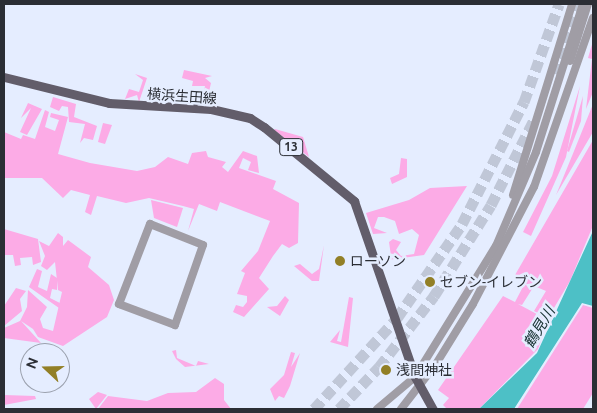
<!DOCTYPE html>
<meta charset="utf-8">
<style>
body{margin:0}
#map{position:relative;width:597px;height:413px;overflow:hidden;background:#e5edff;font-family:Ubuntu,"Noto Sans JP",sans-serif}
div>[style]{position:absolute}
.green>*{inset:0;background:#fcabe6}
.water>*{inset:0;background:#4dc0c6}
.motorway-tunnel>*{height:11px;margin-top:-5.5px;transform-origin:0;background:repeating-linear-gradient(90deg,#c0c7d7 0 11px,transparent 0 16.5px)}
.tertiary>*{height:8px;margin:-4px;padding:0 4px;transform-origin:4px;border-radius:4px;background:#a09da5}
.primary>*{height:9px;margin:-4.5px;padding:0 4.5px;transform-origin:4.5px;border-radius:4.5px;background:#625d6a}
.dots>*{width:14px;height:14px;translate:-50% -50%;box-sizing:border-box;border:2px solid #e5edff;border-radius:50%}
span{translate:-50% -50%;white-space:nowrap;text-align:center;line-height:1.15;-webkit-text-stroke:5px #e5edff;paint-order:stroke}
.shield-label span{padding:1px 4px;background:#e5edff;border:1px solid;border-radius:4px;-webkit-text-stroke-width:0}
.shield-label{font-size:12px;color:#2b2e35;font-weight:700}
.street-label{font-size:14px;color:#2b2e35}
.poi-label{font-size:14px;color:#2b2e35}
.left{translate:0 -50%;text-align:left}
.water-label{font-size:15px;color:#152f30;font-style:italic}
.frame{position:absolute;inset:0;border:5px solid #2b2e35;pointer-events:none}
.north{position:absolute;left:20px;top:343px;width:50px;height:50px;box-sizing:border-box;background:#e5edff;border:1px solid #9ba1ae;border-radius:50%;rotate:291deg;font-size:14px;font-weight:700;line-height:20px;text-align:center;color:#2b2e35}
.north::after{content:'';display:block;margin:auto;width:18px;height:22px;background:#927f26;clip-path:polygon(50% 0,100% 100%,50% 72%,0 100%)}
</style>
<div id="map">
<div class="green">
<i style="clip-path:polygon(593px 41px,593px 92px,586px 109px,592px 59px,588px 58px)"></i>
<i style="clip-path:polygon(184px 70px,212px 76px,205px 78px,211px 83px,206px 105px,201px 104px,205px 86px,192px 86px,193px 81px,182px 78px)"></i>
<i style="clip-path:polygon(135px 74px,147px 78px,139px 102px,137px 95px,125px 99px,129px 89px,139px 92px,143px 80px)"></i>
<i style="clip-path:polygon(580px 86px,566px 157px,531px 236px,523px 232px,552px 176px)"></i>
<i style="clip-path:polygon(583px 96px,581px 121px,569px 152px,567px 151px)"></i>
<i style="clip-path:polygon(53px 97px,76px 104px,74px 117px,97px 126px,93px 140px,84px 138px,80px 143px,85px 124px,69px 122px,68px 107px,62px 106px,59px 111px,50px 107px)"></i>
<i style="clip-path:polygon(28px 103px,42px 109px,27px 135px,20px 132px,31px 108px,21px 118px)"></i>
<i style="clip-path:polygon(593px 104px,593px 132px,556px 195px,572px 156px)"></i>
<i style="clip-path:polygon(45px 110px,49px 112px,45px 127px,55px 131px,59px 120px,50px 117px,51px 113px,68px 117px,58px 154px,90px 163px,137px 171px,155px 167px,168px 157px,188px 164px,192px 153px,206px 151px,208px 157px,226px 162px,222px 167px,228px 172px,243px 151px,257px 156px,259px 173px,248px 170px,251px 162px,243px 158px,239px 168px,276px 181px,273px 189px,299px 203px,298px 243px,289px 248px,282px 244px,273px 256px,259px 278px,269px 289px,244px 317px,233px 312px,236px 305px,243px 307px,247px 302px,247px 296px,237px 294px,245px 273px,241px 271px,258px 251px,270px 221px,220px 202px,217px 211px,199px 204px,188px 231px,194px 209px,183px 206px,149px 198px,126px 203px,97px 196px,91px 215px,85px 212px,90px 195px,71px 190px,63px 198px,42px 178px,4px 178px,4px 132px,21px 139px,23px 135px,35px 139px)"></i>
<i style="clip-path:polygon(103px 123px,112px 125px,105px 144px,98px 142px)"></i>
<i style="clip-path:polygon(275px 129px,303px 137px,309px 157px,274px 130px)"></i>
<i style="clip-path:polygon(593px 140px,592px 228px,570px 281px,548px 318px,534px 311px,546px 291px,534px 286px,522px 305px,518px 304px,548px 320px,538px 349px,479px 409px,447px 409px,443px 405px,449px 398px,438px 390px,503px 296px,515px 302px,526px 281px,515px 275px)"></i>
<i style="clip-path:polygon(401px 158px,407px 159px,407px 177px,392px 184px,390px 178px,399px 174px)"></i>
<i style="clip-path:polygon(467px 186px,424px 255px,380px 261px,391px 256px,389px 242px,393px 239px,401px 242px,396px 250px,401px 256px,414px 254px,419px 235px,412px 229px,399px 234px,395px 221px,384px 217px,378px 217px,374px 228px,387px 233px,373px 234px,366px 213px,409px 200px,430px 188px)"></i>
<i style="clip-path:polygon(151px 200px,183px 208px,177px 227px,154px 218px)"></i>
<i style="clip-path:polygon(4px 229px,38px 239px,41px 262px,33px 265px,32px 257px,20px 258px,21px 265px,15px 266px,13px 255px,4px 255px)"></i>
<i style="clip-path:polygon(58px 233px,63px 237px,63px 246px,68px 240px,91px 257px,88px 267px,109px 285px,114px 300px,107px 317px,63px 346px,38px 337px,33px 329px,21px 321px,41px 343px,4px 338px,4px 328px,20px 321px,27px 307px,28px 290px,47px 307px,40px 319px,43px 328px,53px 331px,62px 292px,58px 290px,55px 262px,47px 270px,41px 266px,45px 256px,39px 241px,49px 246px)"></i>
<i style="clip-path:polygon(324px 245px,319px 281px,312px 281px,294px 266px,300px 264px,312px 274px,319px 269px)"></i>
<i style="clip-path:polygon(37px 269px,42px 271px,38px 287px,47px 291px,51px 274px,57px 278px,57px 290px,52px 289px,50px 298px,60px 303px,59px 308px,29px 287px)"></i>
<i style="clip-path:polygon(16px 288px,26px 291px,20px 299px,22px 311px,4px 326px,4px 306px)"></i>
<i style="clip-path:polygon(285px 296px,289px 300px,280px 316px,267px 307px,277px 306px)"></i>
<i style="clip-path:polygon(349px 297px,353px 298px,348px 347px,330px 342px,340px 330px,337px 341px,341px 342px)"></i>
<i style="clip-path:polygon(583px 305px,593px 308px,593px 393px,583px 409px,517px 409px)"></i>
<i style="clip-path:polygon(176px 350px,177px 358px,196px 366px,198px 361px,209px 364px,185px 367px,176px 359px,172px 351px)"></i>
<i style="clip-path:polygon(291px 352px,295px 353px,291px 367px,300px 353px,290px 386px,284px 398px,279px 396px,275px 401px,270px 389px,284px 375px)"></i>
<i style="clip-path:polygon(215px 378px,224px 384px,224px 400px,231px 409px,98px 409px,108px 396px,147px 401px,168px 393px,196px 392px)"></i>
<i style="clip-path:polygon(98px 392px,107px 395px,96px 409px,89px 399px)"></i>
<i style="clip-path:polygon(4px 395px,35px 396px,36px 399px,4px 405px)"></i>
</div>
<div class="water">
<i style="clip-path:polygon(593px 231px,593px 306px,582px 303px,514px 409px,479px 409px,537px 353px)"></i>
</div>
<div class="motorway-tunnel">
<i style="left:553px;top:73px;width:73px;rotate:-70.1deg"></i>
<i style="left:314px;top:409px;width:123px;rotate:-47.6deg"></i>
<i style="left:397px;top:318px;width:114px;rotate:-55.3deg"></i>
<i style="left:462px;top:224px;width:137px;rotate:-63.1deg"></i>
<i style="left:524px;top:102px;width:104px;rotate:-70.3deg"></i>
<i style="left:339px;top:409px;width:58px;rotate:-46.4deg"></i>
<i style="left:379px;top:367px;width:90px;rotate:-52.2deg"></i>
<i style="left:434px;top:296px;width:107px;rotate:-57.9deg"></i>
<i style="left:491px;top:205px;width:97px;rotate:-63.2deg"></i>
</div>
<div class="tertiary">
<i style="left:570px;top:61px;width:60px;rotate:-72.5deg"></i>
<i style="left:513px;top:195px;width:200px;rotate:-72.8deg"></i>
<i style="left:150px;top:224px;width:57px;rotate:21.6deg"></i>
<i style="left:203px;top:245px;width:85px;rotate:109.3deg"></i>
<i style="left:175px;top:325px;width:60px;rotate:-159.4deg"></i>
<i style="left:119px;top:304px;width:86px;rotate:-68.8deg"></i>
<i style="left:377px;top:409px;width:50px;rotate:-40.1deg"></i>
<i style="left:415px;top:377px;width:154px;rotate:-58.3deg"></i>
<i style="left:496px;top:246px;width:102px;rotate:-66.9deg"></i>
<i style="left:536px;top:152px;width:155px;rotate:-72.4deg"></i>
<i style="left:401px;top:409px;width:57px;rotate:-52.1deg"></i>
<i style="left:436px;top:364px;width:70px;rotate:-58.3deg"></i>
<i style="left:473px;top:304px;width:132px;rotate:-62.5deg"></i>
<i style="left:534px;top:187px;width:179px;rotate:-70.8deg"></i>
</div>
<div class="primary">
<i style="left:4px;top:77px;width:108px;rotate:13.9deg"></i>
<i style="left:109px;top:103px;width:102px;rotate:3.4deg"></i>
<i style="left:211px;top:109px;width:40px;rotate:13deg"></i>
<i style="left:250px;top:118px;width:17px;rotate:33deg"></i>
<i style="left:264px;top:127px;width:117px;rotate:39.4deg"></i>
<i style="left:354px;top:201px;width:186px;rotate:70.9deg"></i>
<i style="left:415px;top:377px;width:37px;rotate:61deg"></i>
</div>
<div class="dots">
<i style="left:340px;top:261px;background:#927f26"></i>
<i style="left:430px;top:282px;background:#927f26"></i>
<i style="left:386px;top:370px;background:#927f26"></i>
</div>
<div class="shield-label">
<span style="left:291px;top:147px">13</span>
</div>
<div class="street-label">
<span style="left:182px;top:96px;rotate:4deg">横浜生田線</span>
</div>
<div class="poi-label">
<span class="left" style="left:350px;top:261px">ローソン</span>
<span class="left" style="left:440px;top:282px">セブン-イレブン</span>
<span class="left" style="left:396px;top:370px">浅間神社</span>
</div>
<div class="water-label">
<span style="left:539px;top:327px;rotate:-59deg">鶴見川</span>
</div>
<div class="frame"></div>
<div class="north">N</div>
</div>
